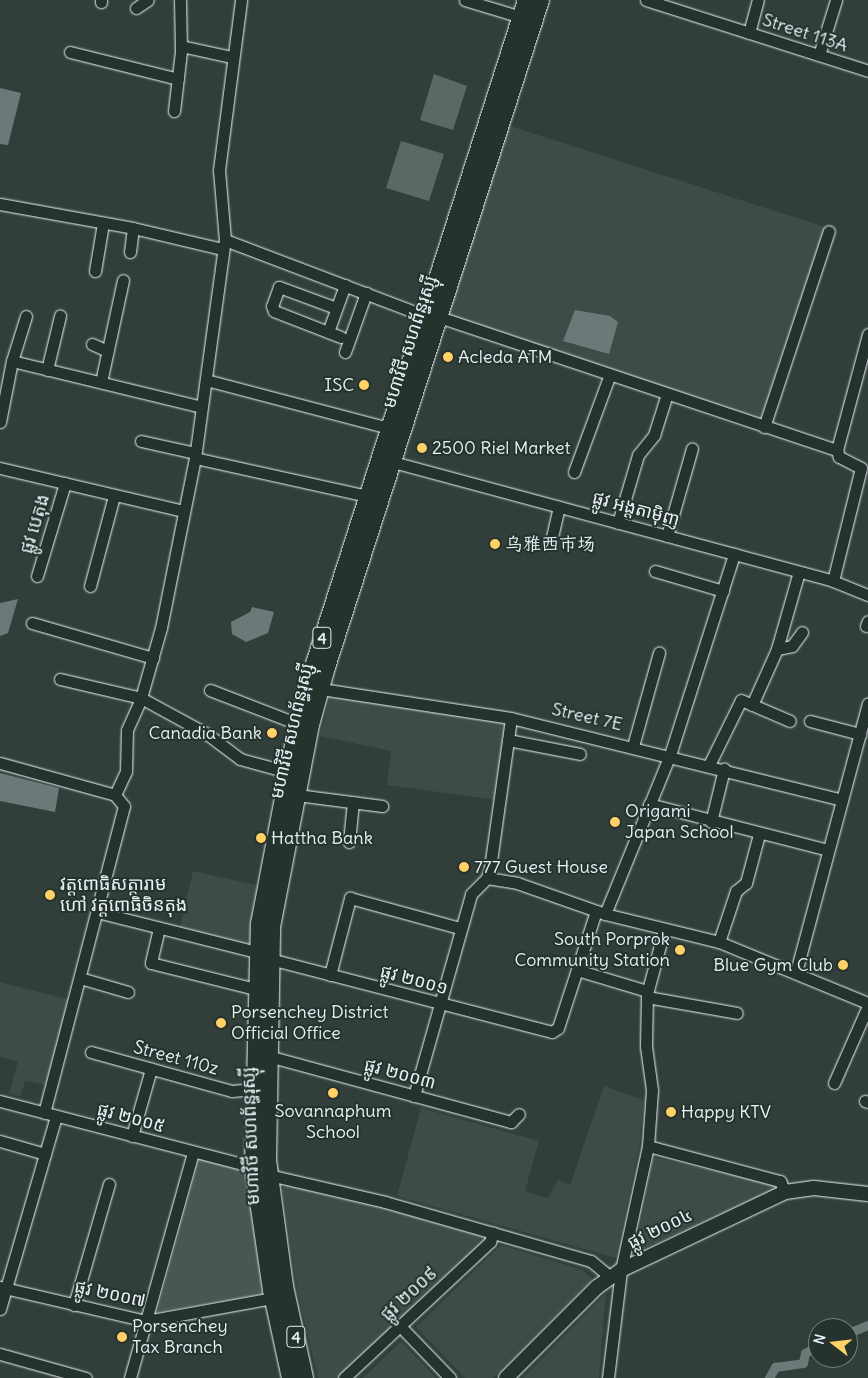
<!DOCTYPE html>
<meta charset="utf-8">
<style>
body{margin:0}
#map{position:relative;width:868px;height:1378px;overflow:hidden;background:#323e39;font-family:Delius,"LXGW WenKai TC","Noto Sans Khmer",sans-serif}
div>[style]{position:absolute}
.built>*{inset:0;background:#3f4b46}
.green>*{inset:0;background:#495651}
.water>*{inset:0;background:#6d7978}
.canal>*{height:9px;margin:-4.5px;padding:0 4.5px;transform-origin:4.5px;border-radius:4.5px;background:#6d7978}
.building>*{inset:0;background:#5c6865}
.roads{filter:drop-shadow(0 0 1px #e8f1f8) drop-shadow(0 0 1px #e8f1f8)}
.minor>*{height:11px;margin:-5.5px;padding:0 5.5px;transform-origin:5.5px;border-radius:5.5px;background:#26332d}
.major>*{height:14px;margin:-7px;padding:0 7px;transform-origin:7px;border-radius:7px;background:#26332d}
.highway>*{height:16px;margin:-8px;padding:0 8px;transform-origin:8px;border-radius:8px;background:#26332d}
.dots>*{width:14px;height:14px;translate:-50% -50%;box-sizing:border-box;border:2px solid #26332d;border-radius:50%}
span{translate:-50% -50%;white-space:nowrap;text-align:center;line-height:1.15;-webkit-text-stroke:4px #26332d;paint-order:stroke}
.shield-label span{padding:1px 4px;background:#26332d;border:1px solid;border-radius:4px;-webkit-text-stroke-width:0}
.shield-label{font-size:16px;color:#e8f1f8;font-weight:700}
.street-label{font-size:18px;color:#e8f1f8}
.poi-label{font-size:18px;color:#e8f1f8}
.left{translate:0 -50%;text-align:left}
.right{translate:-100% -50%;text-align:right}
.north{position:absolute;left:808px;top:1318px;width:50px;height:50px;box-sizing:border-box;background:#26332d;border:1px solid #747f7e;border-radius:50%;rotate:286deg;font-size:14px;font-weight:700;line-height:20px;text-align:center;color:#e8f1f8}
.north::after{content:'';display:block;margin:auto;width:18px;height:22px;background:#ffd166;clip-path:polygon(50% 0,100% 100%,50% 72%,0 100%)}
</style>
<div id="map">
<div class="built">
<i style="clip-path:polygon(507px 125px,825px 227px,763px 420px,447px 316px)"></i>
<i style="clip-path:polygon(331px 692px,501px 721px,507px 728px,497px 800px,387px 785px,391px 751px,320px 736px)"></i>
<i style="clip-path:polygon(193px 871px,261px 886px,250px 944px,180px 927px)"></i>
<i style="clip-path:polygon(0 982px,72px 1000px,50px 1086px,25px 1081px,21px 1096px,9px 1094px,18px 1061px,0 1057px)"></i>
<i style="clip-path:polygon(604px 1086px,644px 1100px,639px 1148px,616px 1258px,397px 1196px,421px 1108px,539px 1141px,525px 1191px,548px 1198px,558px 1180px,570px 1185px)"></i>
<i style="clip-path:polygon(653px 1157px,775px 1185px,773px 1190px,635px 1253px)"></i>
<i style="clip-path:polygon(289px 1183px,488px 1235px,488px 1240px,340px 1378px,318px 1378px,298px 1295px,282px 1189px)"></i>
<i style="clip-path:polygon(501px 1245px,583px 1270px,592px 1280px,493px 1378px,465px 1378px,416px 1327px)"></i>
<i style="clip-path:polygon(606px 1293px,599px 1378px,523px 1378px)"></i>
<i style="clip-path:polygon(401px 1341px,436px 1378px,363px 1378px)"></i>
</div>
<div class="green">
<i style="clip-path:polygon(199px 1159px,245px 1171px,262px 1294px,157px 1312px)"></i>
</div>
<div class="water">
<i style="clip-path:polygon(0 88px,21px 93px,8px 145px,0 144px)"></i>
<i style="clip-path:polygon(575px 310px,610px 316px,618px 322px,609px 354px,563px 341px)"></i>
<i style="clip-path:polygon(18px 599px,8px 633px,0 636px,0 603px)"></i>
<i style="clip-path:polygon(252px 607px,274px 612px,268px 633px,246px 642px,232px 634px,231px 622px,250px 612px)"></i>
<i style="clip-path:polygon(0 773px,59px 788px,55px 812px,0 801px)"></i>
</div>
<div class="canal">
<i style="left:848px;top:1333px;width:22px;rotate:-22deg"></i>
<i style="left:769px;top:1378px;width:13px;rotate:-61deg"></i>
<i style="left:775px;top:1367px;width:28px;rotate:-8deg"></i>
<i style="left:803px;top:1363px;width:10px;rotate:-79deg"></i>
<i style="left:805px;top:1353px;width:15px;rotate:-28deg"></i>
</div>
<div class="building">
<i style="clip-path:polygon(434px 74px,467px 86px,453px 130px,420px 120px)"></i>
<i style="clip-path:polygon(401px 141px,444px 154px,429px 201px,386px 188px)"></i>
</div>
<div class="roads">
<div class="minor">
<i style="left:465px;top:0;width:59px;rotate:16.9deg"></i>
<i style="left:646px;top:0;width:233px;rotate:17.7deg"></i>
<i style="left:101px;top:2px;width:2px;rotate:-90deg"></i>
<i style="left:136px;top:8px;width:14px;rotate:-34deg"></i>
<i style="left:749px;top:33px;width:34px;rotate:-75deg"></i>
<i style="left:181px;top:46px;width:51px;rotate:12.4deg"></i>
<i style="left:70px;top:52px;width:111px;rotate:14deg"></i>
<i style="left:819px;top:55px;width:58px;rotate:-72.8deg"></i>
<i style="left:174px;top:111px;width:60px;rotate:-83.3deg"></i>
<i style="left:181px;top:51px;width:51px;rotate:-91.1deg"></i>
<i style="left:0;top:204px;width:135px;rotate:10.2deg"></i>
<i style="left:133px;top:228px;width:91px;rotate:13.3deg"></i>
<i style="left:225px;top:240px;width:214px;rotate:20.8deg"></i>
<i style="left:130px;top:252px;width:24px;rotate:-83deg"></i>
<i style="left:95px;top:271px;width:49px;rotate:-80.5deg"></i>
<i style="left:336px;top:308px;width:61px;rotate:-159.8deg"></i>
<i style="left:279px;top:287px;width:20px;rotate:110deg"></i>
<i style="left:272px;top:306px;width:5px;rotate:68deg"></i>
<i style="left:274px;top:311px;width:72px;rotate:21.2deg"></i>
<i style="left:439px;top:317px;width:420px;rotate:18.5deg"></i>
<i style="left:328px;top:332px;width:50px;rotate:-70.1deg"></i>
<i style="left:92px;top:344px;width:17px;rotate:24deg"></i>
<i style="left:345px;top:352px;width:63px;rotate:-70.4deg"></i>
<i style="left:12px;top:361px;width:47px;rotate:-72.7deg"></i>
<i style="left:47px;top:370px;width:56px;rotate:-76.5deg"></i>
<i style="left:206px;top:380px;width:189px;rotate:14.7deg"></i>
<i style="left:101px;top:382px;width:104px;rotate:-77.8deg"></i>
<i style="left:0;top:422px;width:62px;rotate:-78.9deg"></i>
<i style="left:12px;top:361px;width:195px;rotate:13.6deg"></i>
<i style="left:764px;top:427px;width:206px;rotate:-71.7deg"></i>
<i style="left:141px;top:441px;width:55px;rotate:12.5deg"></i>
<i style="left:195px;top:458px;width:177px;rotate:12.4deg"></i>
<i style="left:393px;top:462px;width:456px;rotate:15.1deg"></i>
<i style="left:833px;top:581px;width:38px;rotate:22deg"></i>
<i style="left:0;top:468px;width:189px;rotate:13.2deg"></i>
<i style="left:574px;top:472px;width:104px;rotate:-69.8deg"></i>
<i style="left:618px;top:523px;width:71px;rotate:-73.6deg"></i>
<i style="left:638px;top:455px;width:26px;rotate:-51deg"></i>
<i style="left:654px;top:435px;width:43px;rotate:-72.4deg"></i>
<i style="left:667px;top:536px;width:91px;rotate:-74.1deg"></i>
<i style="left:552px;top:537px;width:31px;rotate:-77deg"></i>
<i style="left:655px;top:571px;width:71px;rotate:16.4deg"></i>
<i style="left:37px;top:576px;width:97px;rotate:-73.2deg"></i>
<i style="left:833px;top:581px;width:116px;rotate:-76.1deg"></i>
<i style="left:861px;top:468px;width:25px;rotate:-153deg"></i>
<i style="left:839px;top:457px;width:7px;rotate:-106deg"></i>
<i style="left:837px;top:450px;width:120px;rotate:-75deg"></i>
<i style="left:90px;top:586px;width:93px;rotate:-75.1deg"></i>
<i style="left:32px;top:623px;width:126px;rotate:16.1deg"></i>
<i style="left:866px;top:626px;width:5px;rotate:-68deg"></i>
<i style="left:777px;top:649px;width:15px;rotate:-11deg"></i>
<i style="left:792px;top:646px;width:17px;rotate:-54deg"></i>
<i style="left:60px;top:679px;width:83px;rotate:13.2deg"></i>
<i style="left:141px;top:698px;width:75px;rotate:28.6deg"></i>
<i style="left:207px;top:734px;width:41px;rotate:37.1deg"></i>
<i style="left:240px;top:759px;width:50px;rotate:15.2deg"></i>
<i style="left:321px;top:689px;width:192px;rotate:8.7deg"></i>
<i style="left:511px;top:718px;width:341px;rotate:13.9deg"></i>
<i style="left:210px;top:690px;width:94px;rotate:21.1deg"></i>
<i style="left:752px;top:705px;width:61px;rotate:-65.9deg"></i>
<i style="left:777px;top:649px;width:80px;rotate:-74.1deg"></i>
<i style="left:810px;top:721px;width:52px;rotate:14.6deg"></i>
<i style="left:508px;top:740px;width:73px;rotate:11deg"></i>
<i style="left:633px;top:746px;width:97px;rotate:-74.4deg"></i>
<i style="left:0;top:763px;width:119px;rotate:15.5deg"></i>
<i style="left:115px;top:795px;width:14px;rotate:51deg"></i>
<i style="left:124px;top:806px;width:317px;rotate:104.6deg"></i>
<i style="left:709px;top:765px;width:72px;rotate:-63.8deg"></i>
<i style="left:741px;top:700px;width:53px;rotate:23.2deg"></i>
<i style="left:115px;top:795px;width:26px;rotate:-65deg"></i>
<i style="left:126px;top:771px;width:41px;rotate:-88.6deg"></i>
<i style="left:127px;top:730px;width:35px;rotate:-66deg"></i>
<i style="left:141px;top:698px;width:73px;rotate:-74.1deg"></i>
<i style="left:161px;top:628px;width:173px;rotate:-78.7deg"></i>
<i style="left:195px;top:458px;width:220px;rotate:-82.2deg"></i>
<i style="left:225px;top:240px;width:70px;rotate:-94.9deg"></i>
<i style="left:219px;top:170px;width:171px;rotate:-82.6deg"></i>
<i style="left:297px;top:795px;width:86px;rotate:7.4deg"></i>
<i style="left:649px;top:804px;width:185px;rotate:14.4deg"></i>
<i style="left:711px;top:822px;width:55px;rotate:-76.2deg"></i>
<i style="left:349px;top:842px;width:40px;rotate:-84.3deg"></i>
<i style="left:487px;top:878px;width:30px;rotate:9deg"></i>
<i style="left:517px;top:883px;width:93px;rotate:19.4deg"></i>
<i style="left:605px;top:914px;width:117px;rotate:13.8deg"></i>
<i style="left:719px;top:942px;width:161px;rotate:22.3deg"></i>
<i style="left:97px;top:912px;width:164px;rotate:14.1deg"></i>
<i style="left:605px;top:914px;width:172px;rotate:-67.8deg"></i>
<i style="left:670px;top:755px;width:211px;rotate:-72.3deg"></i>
<i style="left:159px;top:928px;width:36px;rotate:103deg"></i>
<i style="left:151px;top:963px;width:107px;rotate:14deg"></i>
<i style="left:719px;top:942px;width:54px;rotate:-71.6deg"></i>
<i style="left:736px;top:891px;width:13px;rotate:-39deg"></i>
<i style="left:746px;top:883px;width:51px;rotate:-75.1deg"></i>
<i style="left:270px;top:959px;width:291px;rotate:14.5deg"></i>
<i style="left:552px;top:1032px;width:7px;rotate:-34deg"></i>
<i style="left:558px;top:1028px;width:123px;rotate:-72deg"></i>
<i style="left:577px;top:970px;width:73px;rotate:16.7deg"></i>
<i style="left:796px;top:972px;width:278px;rotate:-75deg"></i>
<i style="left:330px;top:975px;width:80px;rotate:-75.4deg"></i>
<i style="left:350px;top:898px;width:114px;rotate:15.3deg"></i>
<i style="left:80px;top:978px;width:50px;rotate:16.3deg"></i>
<i style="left:647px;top:997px;width:91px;rotate:10.1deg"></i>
<i style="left:91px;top:1052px;width:146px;rotate:15.5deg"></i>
<i style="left:232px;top:1091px;width:22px;rotate:-5deg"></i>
<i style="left:268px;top:1056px;width:252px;rotate:15.2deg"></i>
<i style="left:511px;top:1122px;width:11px;rotate:-45deg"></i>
<i style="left:834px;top:1083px;width:84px;rotate:-66.2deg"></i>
<i style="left:414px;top:1096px;width:210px;rotate:-74.2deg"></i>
<i style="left:471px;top:894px;width:23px;rotate:-45deg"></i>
<i style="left:487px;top:878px;width:10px;rotate:-73deg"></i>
<i style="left:490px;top:868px;width:151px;rotate:-82deg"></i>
<i style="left:0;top:1101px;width:261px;rotate:14.6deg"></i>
<i style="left:865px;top:1101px;width:3px;rotate:18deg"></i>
<i style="left:132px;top:1136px;width:70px;rotate:-74.2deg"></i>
<i style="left:0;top:1141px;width:47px;rotate:16.1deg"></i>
<i style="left:648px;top:1146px;width:137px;rotate:14.9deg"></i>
<i style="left:780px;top:1181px;width:12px;rotate:66deg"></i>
<i style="left:269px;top:1175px;width:119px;rotate:13.1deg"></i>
<i style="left:385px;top:1202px;width:214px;rotate:16deg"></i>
<i style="left:591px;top:1261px;width:23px;rotate:40deg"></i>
<i style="left:0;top:1287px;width:150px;rotate:13.1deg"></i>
<i style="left:146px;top:1321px;width:128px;rotate:-10.3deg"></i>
<i style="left:74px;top:1305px;width:126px;rotate:-73.9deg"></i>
<i style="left:0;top:1309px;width:201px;rotate:-73.8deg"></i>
<i style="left:400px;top:1326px;width:72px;rotate:46.1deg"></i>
<i style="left:0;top:1354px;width:89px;rotate:15.6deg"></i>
<i style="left:130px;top:1378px;width:234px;rotate:-74.4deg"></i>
<i style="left:344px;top:1378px;width:200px;rotate:-43deg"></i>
<i style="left:490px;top:1242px;width:10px;rotate:-73deg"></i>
<i style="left:608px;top:1378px;width:109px;rotate:-83.1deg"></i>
<i style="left:621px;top:1270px;width:127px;rotate:-77.7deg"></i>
<i style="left:648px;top:1146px;width:56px;rotate:-85.9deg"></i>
<i style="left:652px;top:1090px;width:44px;rotate:-97.8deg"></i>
<i style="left:646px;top:1046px;width:52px;rotate:-88.9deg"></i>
<i style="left:647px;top:994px;width:66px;rotate:-75.1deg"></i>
</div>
<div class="major">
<i style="left:506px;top:1378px;width:129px;rotate:-45deg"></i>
<i style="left:597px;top:1287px;width:29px;rotate:-35deg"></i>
<i style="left:621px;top:1270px;width:182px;rotate:-25.4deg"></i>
<i style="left:785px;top:1192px;width:29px;rotate:-8deg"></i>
<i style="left:814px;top:1188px;width:54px;rotate:6.3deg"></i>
</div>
<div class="highway">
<i style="left:290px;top:1378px;width:90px;rotate:-102.2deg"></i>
<i style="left:271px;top:1290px;width:124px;rotate:-98.3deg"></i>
<i style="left:253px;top:1167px;width:243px;rotate:-88.6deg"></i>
<i style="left:259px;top:924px;width:181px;rotate:-79.2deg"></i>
<i style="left:293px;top:746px;width:85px;rotate:-75.6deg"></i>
<i style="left:314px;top:664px;width:697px;rotate:-72.29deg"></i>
<i style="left:305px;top:1378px;width:94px;rotate:-102.3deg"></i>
<i style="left:285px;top:1286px;width:126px;rotate:-97.7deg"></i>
<i style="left:268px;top:1161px;width:234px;rotate:-89deg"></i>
<i style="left:272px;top:927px;width:206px;rotate:-79.1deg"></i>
<i style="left:311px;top:725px;width:60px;rotate:-74.6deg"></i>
<i style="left:327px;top:667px;width:700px;rotate:-72.21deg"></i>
</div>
</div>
<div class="dots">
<i style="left:448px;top:357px;background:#ffd166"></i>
<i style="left:364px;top:385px;background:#ffd166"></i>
<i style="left:422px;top:448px;background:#ffd166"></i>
<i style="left:495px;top:544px;background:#ffd166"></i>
<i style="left:272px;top:733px;background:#ffd166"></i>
<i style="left:615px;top:822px;background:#ffd166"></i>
<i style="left:261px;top:838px;background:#ffd166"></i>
<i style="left:464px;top:867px;background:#ffd166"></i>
<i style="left:50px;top:895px;background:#ffd166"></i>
<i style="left:680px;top:950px;background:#ffd166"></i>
<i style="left:843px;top:965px;background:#ffd166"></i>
<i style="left:221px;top:1023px;background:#ffd166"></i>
<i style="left:333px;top:1093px;background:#ffd166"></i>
<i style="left:671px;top:1112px;background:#ffd166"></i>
<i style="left:122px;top:1337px;background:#ffd166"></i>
</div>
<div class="shield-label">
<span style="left:322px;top:638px">4</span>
<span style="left:296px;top:1337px">4</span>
</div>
<div class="street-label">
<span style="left:805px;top:33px;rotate:18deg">Street 113A</span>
<span style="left:410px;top:342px;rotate:-72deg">មហាវិថី សហព័ន្ធរុស្ស៊ី</span>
<span style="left:636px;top:509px;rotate:15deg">ផ្លូវ អង្តតាម៉ិញ</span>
<span style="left:35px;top:524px;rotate:-73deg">ផ្លូវ បេតុង</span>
<span style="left:587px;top:717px;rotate:13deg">Street 7E</span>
<span style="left:292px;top:731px;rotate:-77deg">មហាវិថី សហព័ន្ធរុស្ស៊ី</span>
<span style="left:414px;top:980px;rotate:15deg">ផ្លូវ ២០០១</span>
<span style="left:176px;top:1058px;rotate:15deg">Street 110z</span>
<span style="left:400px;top:1074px;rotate:15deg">ផ្លូវ ២០០៣</span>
<span style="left:131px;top:1118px;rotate:15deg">ផ្លូវ ២០០៥</span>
<span style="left:251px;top:1136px;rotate:-92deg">មហាវិថី សហព័ន្ធរុស្ស៊ី</span>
<span style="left:660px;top:1229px;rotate:-26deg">ផ្លូវ ២០០៤</span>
<span style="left:110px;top:1294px;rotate:12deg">ផ្លូវ ២០០៧</span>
<span style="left:409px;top:1294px;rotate:-43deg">ផ្លូវ ២០០៩</span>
</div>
<div class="poi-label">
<span class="left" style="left:458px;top:357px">Acleda ATM</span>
<span class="right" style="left:354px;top:385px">ISC</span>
<span class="left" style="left:432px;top:448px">2500 Riel Market</span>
<span class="left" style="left:505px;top:544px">乌雅西市场</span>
<span class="right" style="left:262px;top:733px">Canadia Bank</span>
<span class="left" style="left:625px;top:822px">Origami<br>Japan School</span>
<span class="left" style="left:271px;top:838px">Hattha Bank</span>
<span class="left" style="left:474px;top:867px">777 Guest House</span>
<span class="left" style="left:60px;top:895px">វត្តពោធិសត្តារាម<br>ហៅ វត្តពោធិចិនតុង</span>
<span class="right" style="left:670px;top:950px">South Porprok<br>Community Station</span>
<span class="right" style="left:833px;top:965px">Blue Gym Club</span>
<span class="left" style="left:231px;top:1023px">Porsenchey District<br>Official Office</span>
<span style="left:333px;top:1122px">Sovannaphum<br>School</span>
<span class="left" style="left:681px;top:1112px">Happy KTV</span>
<span class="left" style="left:132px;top:1337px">Porsenchey<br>Tax Branch</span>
</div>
<div class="north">N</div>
</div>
